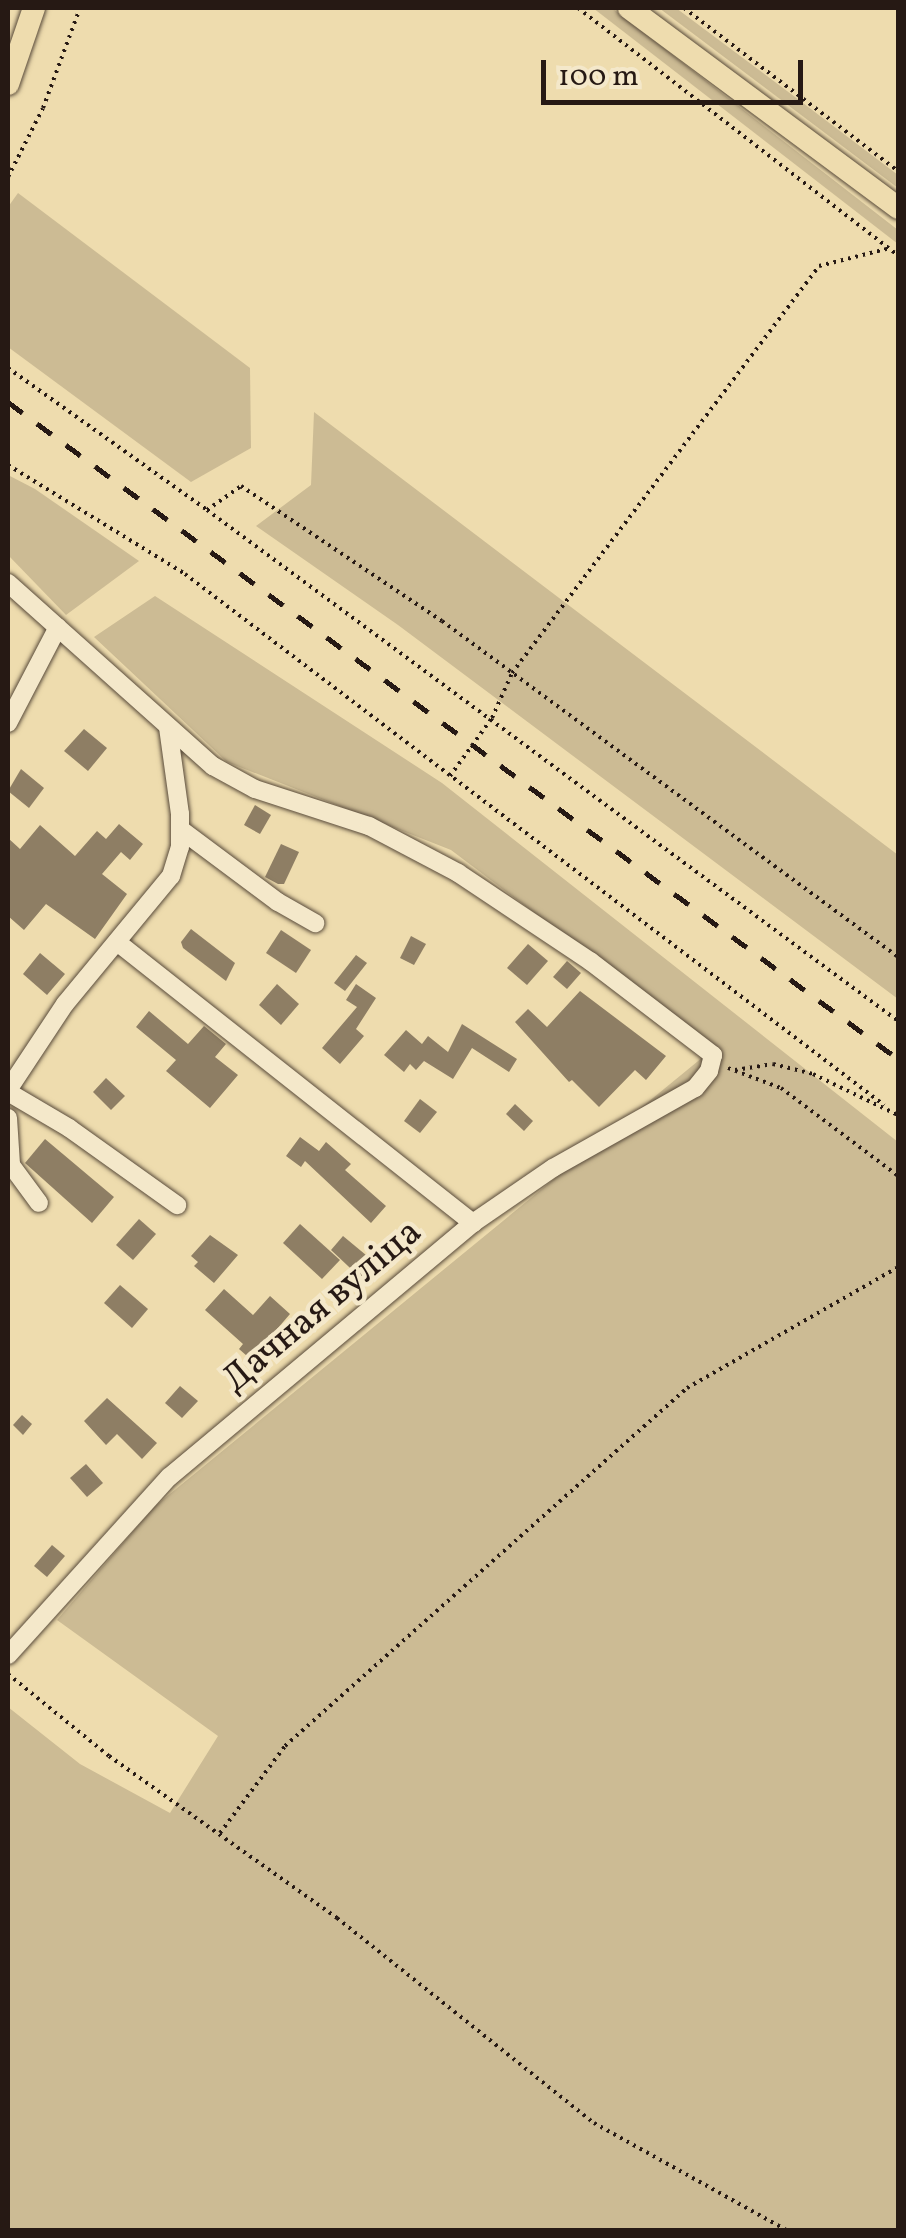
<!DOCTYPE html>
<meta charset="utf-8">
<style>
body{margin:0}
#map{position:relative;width:906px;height:2238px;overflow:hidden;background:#eedcae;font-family:Vollkorn,serif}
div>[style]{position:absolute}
.green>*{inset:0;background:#ccbb94}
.building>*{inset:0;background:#8e7e64}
.path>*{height:4px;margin-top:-2px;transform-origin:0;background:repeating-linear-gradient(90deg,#261914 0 2.5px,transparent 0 7.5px)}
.roads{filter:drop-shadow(0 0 2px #584a3a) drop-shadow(0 0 2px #584a3a)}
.minor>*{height:18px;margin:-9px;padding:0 9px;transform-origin:9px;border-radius:9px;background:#f4e8ca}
.major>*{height:22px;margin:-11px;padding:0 11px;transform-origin:11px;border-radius:11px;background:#eedcae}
.rail>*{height:5px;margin-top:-2.5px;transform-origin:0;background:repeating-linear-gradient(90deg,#261914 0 18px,transparent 0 36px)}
span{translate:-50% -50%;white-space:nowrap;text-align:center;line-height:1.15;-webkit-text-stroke:9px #f4e8ca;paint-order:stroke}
.street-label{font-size:38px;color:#261914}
.frame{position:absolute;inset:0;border:10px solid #261914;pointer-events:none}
.scale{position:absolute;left:541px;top:60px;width:262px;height:45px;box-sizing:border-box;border:5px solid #261914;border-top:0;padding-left:12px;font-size:30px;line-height:35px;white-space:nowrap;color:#261914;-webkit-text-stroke:8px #f4e8ca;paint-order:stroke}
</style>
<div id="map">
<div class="green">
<i style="clip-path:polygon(593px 8px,612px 8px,652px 39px,898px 230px,898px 244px)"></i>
<i style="clip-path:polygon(659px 8px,676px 8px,795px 97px,898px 175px,898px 188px)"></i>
<i style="clip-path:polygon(18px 193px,250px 368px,251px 448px,191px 482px,8px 347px,8px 207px)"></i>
<i style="clip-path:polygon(314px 412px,898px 855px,898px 999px,398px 625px,256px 526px,311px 485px)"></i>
<i style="clip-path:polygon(8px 475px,35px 489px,139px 561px,66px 615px,8px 555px)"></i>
<i style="clip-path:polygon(155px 596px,442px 783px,898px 1142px,898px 2230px,8px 2230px,8px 1707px,80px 1764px,170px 1813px,218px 1736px,57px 1620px,154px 1507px,714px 1048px,451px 850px,227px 762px,94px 637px)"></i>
</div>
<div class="building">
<i style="clip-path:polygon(84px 729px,107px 748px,88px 771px,64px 751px)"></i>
<i style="clip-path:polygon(21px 769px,44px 788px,29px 808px,8px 791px)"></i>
<i style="clip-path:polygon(255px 805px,271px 815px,260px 834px,244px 825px)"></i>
<i style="clip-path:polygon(119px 824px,143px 844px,130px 860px,121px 852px,102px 874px,127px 894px,95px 939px,46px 904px,24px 930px,8px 916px,8px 838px,20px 849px,40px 825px,75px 856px,97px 831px,106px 839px)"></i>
<i style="clip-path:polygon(281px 844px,299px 852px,284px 884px,278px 884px,265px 877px)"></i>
<i style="clip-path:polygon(191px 929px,235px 963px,226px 981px,183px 948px,181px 942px)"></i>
<i style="clip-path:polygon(281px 930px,311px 950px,296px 973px,266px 953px)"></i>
<i style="clip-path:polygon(411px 936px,426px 944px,414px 965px,400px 958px)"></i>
<i style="clip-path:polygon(528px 944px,548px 961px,527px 985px,507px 968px)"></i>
<i style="clip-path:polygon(40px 953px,65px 974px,47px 995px,23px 974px)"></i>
<i style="clip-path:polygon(356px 955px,367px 963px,345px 991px,334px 983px)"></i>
<i style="clip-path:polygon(567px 961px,581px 973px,567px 989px,553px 977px)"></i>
<i style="clip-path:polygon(277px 984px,299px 1004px,281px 1025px,259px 1005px)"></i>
<i style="clip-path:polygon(356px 984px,376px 998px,356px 1029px,364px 1036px,340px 1064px,322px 1048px,357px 1007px,346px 1000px)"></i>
<i style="clip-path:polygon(580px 991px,666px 1056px,646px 1080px,635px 1070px,599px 1107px,572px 1080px,569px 1082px,515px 1022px,528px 1009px,547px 1027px)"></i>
<i style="clip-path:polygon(149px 1011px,188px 1044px,204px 1026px,226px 1044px,215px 1057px,238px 1075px,210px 1108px,166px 1071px,176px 1060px,136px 1027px)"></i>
<i style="clip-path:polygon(462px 1024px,517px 1059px,509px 1072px,472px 1048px,453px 1079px,424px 1061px,416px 1070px,410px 1064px,404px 1072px,384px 1055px,406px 1030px,422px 1044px,428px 1036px,448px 1052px)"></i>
<i style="clip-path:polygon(106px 1078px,125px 1096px,111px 1110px,93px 1092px)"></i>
<i style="clip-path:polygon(420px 1099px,437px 1112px,420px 1133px,404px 1121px)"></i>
<i style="clip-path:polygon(515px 1104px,533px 1121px,524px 1131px,506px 1114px)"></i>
<i style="clip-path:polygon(300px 1137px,319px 1151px,326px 1142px,351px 1164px,345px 1170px,386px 1206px,371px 1223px,305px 1161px,301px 1167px,286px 1156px)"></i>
<i style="clip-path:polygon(45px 1139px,114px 1197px,92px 1223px,25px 1163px)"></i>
<i style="clip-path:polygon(139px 1219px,156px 1234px,133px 1260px,116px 1245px)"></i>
<i style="clip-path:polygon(300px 1224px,340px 1260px,322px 1279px,283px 1243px)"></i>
<i style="clip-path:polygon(210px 1235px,238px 1255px,214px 1283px,194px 1266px,198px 1262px,191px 1256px)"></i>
<i style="clip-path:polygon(343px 1236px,378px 1265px,364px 1281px,331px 1250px)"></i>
<i style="clip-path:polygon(120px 1285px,148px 1309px,132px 1328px,104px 1303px)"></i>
<i style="clip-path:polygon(224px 1289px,253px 1315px,270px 1296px,290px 1314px,265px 1343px,270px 1347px,255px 1363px,239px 1349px,243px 1344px,205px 1310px)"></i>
<i style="clip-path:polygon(180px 1386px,198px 1401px,182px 1418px,165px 1403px)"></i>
<i style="clip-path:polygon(107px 1398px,157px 1443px,142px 1459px,117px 1434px,106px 1445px,84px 1421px)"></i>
<i style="clip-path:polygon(22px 1415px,32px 1424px,23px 1435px,13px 1425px)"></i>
<i style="clip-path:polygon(86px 1464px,103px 1483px,87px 1497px,70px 1478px)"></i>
<i style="clip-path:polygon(52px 1545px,65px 1556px,47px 1577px,34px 1566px)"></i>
</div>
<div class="path">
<i style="left:578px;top:8px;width:404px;rotate:37.7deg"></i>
<i style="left:684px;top:8px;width:269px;rotate:37.3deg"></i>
<i style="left:8px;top:177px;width:77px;rotate:-63.1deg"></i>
<i style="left:43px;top:108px;width:107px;rotate:-69.7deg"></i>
<i style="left:8px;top:368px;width:244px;rotate:35.5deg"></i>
<i style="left:207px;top:510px;width:42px;rotate:-35.2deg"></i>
<i style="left:241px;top:486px;width:242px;rotate:33.9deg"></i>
<i style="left:442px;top:621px;width:566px;rotate:36.38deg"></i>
<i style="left:8px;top:465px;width:208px;rotate:31.6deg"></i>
<i style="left:185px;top:574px;width:878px;rotate:37.22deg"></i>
<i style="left:207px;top:510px;width:859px;rotate:36.48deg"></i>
<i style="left:450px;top:776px;width:72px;rotate:-54.1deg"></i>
<i style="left:492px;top:718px;width:49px;rotate:-66deg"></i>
<i style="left:512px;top:673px;width:510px;rotate:-52.97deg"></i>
<i style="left:819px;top:266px;width:73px;rotate:-14.2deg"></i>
<i style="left:728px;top:1068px;width:57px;rotate:20.7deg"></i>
<i style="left:781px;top:1088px;width:146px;rotate:36.9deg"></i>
<i style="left:735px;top:1070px;width:38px;rotate:-9deg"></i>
<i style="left:773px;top:1064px;width:41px;rotate:14deg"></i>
<i style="left:813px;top:1074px;width:94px;rotate:25.8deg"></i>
<i style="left:8px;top:1674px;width:130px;rotate:39.1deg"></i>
<i style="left:109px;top:1756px;width:280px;rotate:35.4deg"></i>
<i style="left:337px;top:1918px;width:329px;rotate:38.6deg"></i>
<i style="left:594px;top:2123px;width:220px;rotate:29.1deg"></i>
<i style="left:220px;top:1833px;width:109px;rotate:-53.2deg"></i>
<i style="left:285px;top:1746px;width:538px;rotate:-41.69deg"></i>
<i style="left:687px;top:1388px;width:243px;rotate:-29.8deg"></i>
</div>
<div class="roads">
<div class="minor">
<i style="left:8px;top:583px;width:275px;rotate:41.8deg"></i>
<i style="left:213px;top:766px;width:48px;rotate:28.7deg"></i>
<i style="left:255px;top:789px;width:120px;rotate:18deg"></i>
<i style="left:369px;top:826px;width:101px;rotate:27.8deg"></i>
<i style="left:458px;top:873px;width:159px;rotate:33.7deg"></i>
<i style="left:590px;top:961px;width:155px;rotate:37.4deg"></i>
<i style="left:713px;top:1055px;width:16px;rotate:104deg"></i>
<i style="left:709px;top:1071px;width:22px;rotate:129deg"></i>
<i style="left:695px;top:1088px;width:163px;rotate:150.6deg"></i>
<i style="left:553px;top:1168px;width:97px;rotate:145.5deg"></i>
<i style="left:473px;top:1223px;width:396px;rotate:140.1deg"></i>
<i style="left:169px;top:1477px;width:240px;rotate:132.1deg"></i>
<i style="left:8px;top:723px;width:108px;rotate:-62.5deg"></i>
<i style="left:180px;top:829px;width:122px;rotate:36.7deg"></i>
<i style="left:278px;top:902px;width:43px;rotate:29.6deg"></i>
<i style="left:117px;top:942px;width:454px;rotate:38.3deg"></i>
<i style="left:8px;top:1090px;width:103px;rotate:-56.5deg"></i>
<i style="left:65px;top:1004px;width:166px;rotate:-50.4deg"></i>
<i style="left:171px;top:876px;width:30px;rotate:-73deg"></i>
<i style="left:180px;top:847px;width:33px;rotate:-90deg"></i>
<i style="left:180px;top:814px;width:88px;rotate:-97.9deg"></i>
<i style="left:8px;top:1092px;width:71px;rotate:30.5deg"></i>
<i style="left:69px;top:1128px;width:133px;rotate:35.5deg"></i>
<i style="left:8px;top:1118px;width:47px;rotate:86.3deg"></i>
<i style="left:11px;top:1165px;width:47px;rotate:53.6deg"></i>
</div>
<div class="major">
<i style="left:629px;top:8px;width:335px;rotate:36.6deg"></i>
<i style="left:8px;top:84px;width:80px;rotate:-71.1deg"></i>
</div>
</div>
<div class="rail">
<i style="left:8px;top:402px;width:1106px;rotate:36.43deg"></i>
</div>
<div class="street-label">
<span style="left:323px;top:1307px;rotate:-40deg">Дачная вуліца</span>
</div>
<div class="frame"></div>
<div class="scale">100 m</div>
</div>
